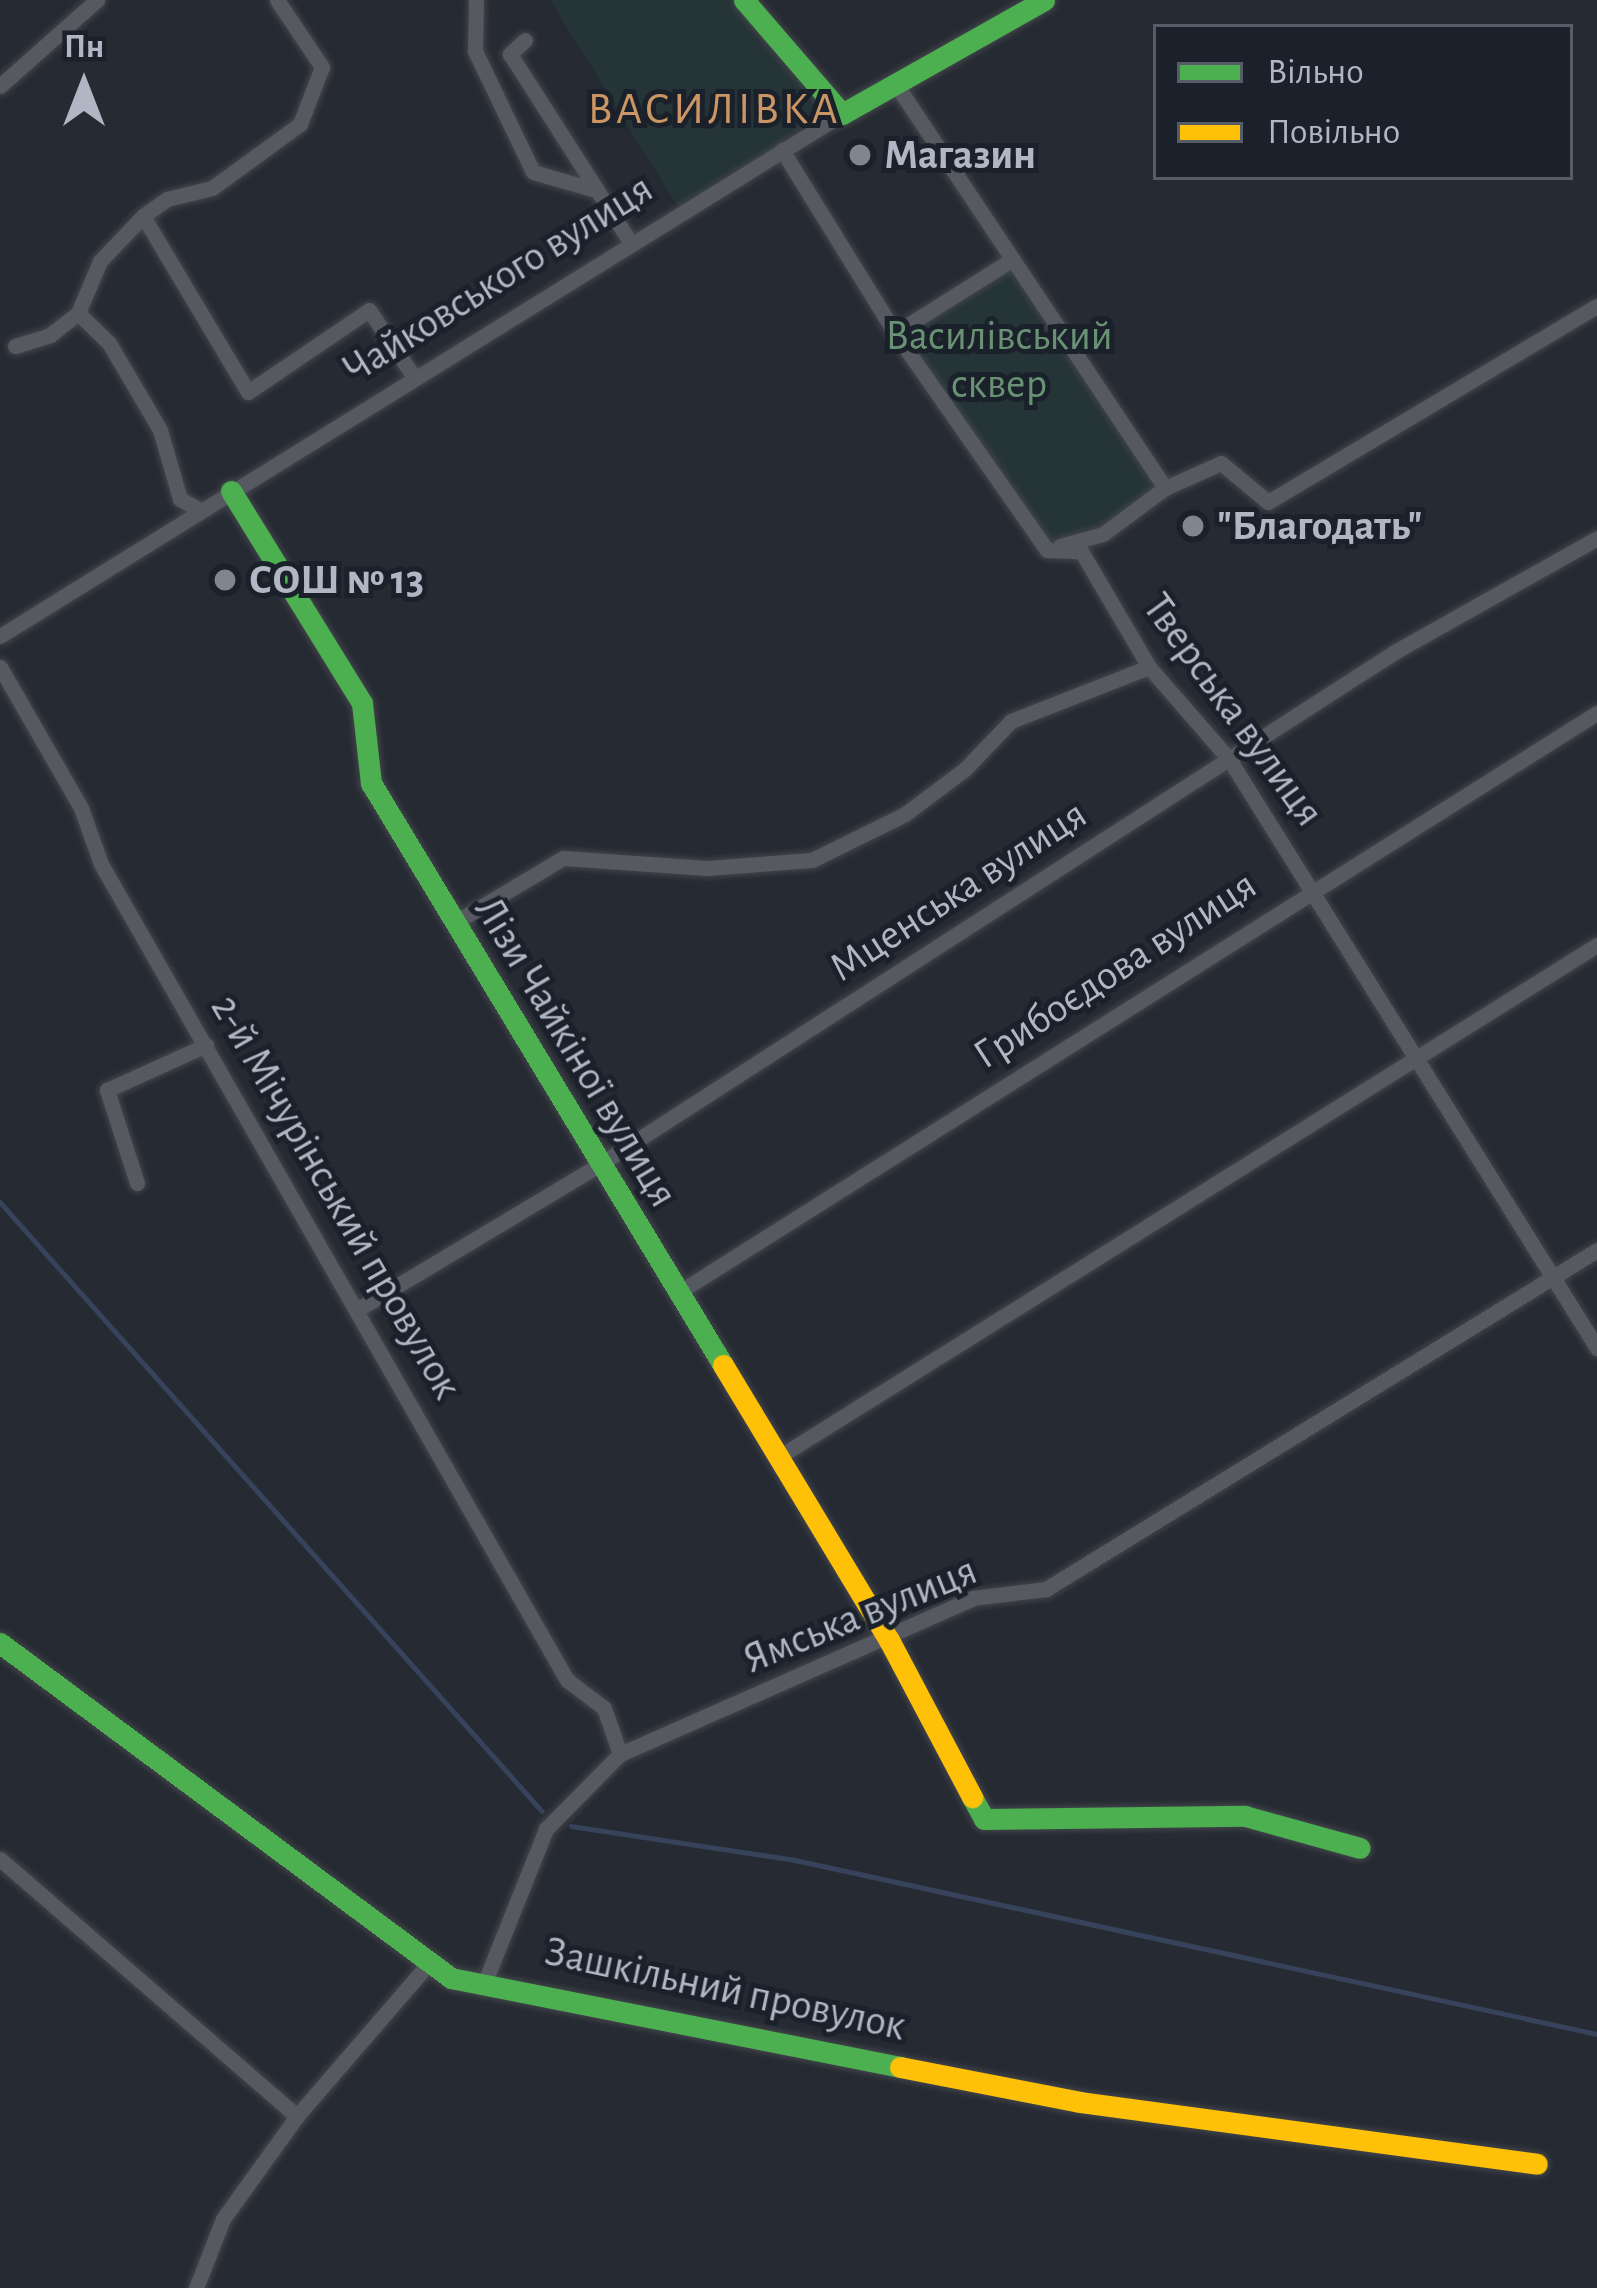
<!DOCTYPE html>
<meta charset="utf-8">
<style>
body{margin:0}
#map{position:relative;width:1597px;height:2288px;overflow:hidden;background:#262a32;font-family:"Alegreya Sans",sans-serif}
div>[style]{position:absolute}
.green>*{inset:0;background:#253437}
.stream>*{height:4.5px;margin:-2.25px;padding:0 2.25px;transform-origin:2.25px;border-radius:2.25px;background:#37435b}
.roads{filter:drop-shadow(0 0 3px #42454b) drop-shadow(0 0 3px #42454b)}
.street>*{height:15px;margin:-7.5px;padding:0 7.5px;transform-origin:7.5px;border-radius:7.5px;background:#565960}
.fast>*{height:21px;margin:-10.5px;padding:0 10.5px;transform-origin:10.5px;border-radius:10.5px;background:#4caf50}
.slow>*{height:21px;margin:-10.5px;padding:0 10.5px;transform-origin:10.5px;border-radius:10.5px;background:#ffc107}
.dots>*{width:33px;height:33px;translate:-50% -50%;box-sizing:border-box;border:6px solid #1b212b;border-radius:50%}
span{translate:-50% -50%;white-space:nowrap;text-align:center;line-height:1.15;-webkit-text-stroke:10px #1b212b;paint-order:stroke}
.poi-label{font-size:42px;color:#b0b6c3;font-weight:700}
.left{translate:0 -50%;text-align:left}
.street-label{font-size:42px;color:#b0b6c3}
.park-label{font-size:42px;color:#699275}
.neighbourhood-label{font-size:45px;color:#cb9664;letter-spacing:3px}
.legend{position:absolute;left:1153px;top:24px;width:420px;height:156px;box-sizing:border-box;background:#1b212b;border:3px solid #575d68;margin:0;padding:15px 21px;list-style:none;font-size:36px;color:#b0b6c3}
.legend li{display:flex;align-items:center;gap:24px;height:60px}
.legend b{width:60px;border:3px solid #575d68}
.north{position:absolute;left:24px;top:24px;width:120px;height:120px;-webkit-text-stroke:9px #1b212b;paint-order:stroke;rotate:0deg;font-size:33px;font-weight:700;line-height:48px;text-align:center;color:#b0b6c3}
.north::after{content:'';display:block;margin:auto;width:42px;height:54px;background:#b0b6c3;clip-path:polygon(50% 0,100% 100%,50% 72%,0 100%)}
</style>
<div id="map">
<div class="green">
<i style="clip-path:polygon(550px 0,740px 0,842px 114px,681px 212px)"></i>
<i style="clip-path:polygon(1013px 259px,1165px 488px,1103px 534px,1047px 550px,895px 333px)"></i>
</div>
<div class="stream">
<i style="left:0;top:1202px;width:815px;rotate:48.33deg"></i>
<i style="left:571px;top:1826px;width:227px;rotate:8.6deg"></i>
<i style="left:795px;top:1860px;width:821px;rotate:12.24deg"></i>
</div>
<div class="roads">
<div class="street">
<i style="left:277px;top:0;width:81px;rotate:56.1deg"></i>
<i style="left:322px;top:67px;width:61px;rotate:111.1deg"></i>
<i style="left:300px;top:124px;width:109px;rotate:144deg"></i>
<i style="left:212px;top:188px;width:46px;rotate:166.3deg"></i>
<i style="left:167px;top:199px;width:29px;rotate:145deg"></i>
<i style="left:143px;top:216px;width:205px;rotate:59.2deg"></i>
<i style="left:248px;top:392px;width:146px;rotate:-34.1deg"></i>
<i style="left:369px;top:310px;width:81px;rotate:56.1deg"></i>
<i style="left:476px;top:0;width:51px;rotate:91.1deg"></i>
<i style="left:475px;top:51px;width:134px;rotate:64.4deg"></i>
<i style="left:533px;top:172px;width:61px;rotate:16.1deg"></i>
<i style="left:525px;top:40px;width:21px;rotate:137deg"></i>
<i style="left:510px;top:54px;width:224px;rotate:57.4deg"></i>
<i style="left:895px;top:83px;width:487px;rotate:56.3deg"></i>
<i style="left:0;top:86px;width:130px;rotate:-41.6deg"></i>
<i style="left:782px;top:150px;width:215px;rotate:58.3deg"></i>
<i style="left:895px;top:333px;width:265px;rotate:55deg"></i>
<i style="left:1047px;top:550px;width:34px;rotate:2deg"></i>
<i style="left:1081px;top:551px;width:134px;rotate:59.6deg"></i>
<i style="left:1149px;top:667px;width:122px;rotate:49deg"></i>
<i style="left:1229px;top:759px;width:695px;rotate:58deg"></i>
<i style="left:143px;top:216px;width:62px;rotate:133.7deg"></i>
<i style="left:100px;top:261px;width:56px;rotate:112.9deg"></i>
<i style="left:78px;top:313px;width:43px;rotate:44.1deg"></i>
<i style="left:109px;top:343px;width:101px;rotate:59.6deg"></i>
<i style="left:160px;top:430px;width:72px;rotate:73.8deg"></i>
<i style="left:180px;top:499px;width:23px;rotate:29deg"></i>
<i style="left:895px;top:333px;width:139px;rotate:-32.1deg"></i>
<i style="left:15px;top:346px;width:37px;rotate:-17deg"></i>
<i style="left:50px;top:335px;width:36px;rotate:-38deg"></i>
<i style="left:1060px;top:546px;width:45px;rotate:-15.6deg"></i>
<i style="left:1103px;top:534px;width:77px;rotate:-36.6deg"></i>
<i style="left:1165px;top:488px;width:61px;rotate:-24.1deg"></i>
<i style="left:1221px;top:463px;width:61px;rotate:39.7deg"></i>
<i style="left:1268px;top:502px;width:383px;rotate:-30.8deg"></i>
<i style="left:0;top:636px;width:991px;rotate:-31.8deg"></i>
<i style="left:0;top:667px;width:163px;rotate:60.1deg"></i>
<i style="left:81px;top:808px;width:59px;rotate:70.3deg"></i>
<i style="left:101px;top:864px;width:940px;rotate:60.27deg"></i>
<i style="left:567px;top:1680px;width:46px;rotate:37.1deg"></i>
<i style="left:604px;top:1708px;width:49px;rotate:70.8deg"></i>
<i style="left:454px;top:923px;width:127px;rotate:-30.8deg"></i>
<i style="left:563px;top:858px;width:144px;rotate:4deg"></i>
<i style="left:707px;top:868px;width:105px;rotate:-4.4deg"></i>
<i style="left:812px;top:860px;width:104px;rotate:-26.3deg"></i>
<i style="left:905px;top:814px;width:75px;rotate:-36.9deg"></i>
<i style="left:965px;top:769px;width:66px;rotate:-46.2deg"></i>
<i style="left:1011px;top:721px;width:148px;rotate:-21.4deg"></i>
<i style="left:137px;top:1183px;width:98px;rotate:-107.9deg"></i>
<i style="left:107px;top:1090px;width:109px;rotate:-24.4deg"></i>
<i style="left:676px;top:1294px;width:1089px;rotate:-32.25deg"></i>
<i style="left:360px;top:1308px;width:276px;rotate:-30.9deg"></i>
<i style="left:597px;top:1166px;width:951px;rotate:-32.8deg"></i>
<i style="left:1396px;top:651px;width:231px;rotate:-29.3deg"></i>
<i style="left:777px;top:1458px;width:967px;rotate:-32.03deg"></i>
<i style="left:0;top:1859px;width:393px;rotate:40.9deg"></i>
<i style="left:486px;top:1979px;width:162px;rotate:-68.2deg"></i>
<i style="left:546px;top:1829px;width:105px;rotate:-45.4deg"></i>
<i style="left:620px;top:1754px;width:386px;rotate:-23.8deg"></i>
<i style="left:973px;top:1598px;width:74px;rotate:-7deg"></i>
<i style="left:1046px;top:1589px;width:647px;rotate:-31.6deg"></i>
<i style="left:196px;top:2288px;width:74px;rotate:-68.6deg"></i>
<i style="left:223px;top:2219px;width:127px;rotate:-54.3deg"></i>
<i style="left:297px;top:2116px;width:201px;rotate:-49.2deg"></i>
</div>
<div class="fast">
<i style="left:744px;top:0;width:150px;rotate:49.3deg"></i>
<i style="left:842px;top:114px;width:232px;rotate:-29.4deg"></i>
<i style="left:231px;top:491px;width:249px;rotate:58.3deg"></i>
<i style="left:362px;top:703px;width:81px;rotate:83.6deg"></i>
<i style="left:371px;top:783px;width:680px;rotate:58.83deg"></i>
<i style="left:0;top:1643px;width:562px;rotate:36.6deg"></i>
<i style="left:451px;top:1978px;width:458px;rotate:11.2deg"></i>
<i style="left:972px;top:1797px;width:25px;rotate:61deg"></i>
<i style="left:984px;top:1819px;width:261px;rotate:-0.7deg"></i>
<i style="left:1245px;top:1816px;width:119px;rotate:15.5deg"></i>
</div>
<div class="slow">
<i style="left:723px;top:1365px;width:321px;rotate:58.9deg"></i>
<i style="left:889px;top:1640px;width:178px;rotate:62.1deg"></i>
<i style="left:900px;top:2067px;width:183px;rotate:11deg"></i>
<i style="left:1080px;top:2102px;width:461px;rotate:7.7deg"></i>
</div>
</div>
<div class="dots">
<i style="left:860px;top:155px;background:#808590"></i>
<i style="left:1193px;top:526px;background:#808590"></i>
<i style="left:225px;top:580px;background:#808590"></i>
</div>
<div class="poi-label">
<span class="left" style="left:884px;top:155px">Магазин</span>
<span class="left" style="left:1217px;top:526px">"Благодать"</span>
<span class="left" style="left:249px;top:580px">СОШ № 13</span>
</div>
<div class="street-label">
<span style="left:498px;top:279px;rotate:-32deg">Чайковського вулиця</span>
<span style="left:1233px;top:710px;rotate:54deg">Тверська вулиця</span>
<span style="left:958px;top:891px;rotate:-33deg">Мценська вулиця</span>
<span style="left:1115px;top:970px;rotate:-33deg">Грибоєдова вулиця</span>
<span style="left:576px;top:1052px;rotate:59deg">Лізи Чайкіної вулиця</span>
<span style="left:336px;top:1197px;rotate:60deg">2-й Мічурінський провулок</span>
<span style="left:860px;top:1615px;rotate:-22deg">Ямська вулиця</span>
<span style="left:725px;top:1989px;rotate:12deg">Зашкільний провулок</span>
</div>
<div class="park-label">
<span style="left:999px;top:360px">Василівський<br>сквер</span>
</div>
<div class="neighbourhood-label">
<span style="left:714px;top:110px">ВАСИЛІВКА</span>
</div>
<ul class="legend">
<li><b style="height:15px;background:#4caf50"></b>Вільно</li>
<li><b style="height:15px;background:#ffc107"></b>Повільно</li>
</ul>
<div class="north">Пн</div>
</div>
